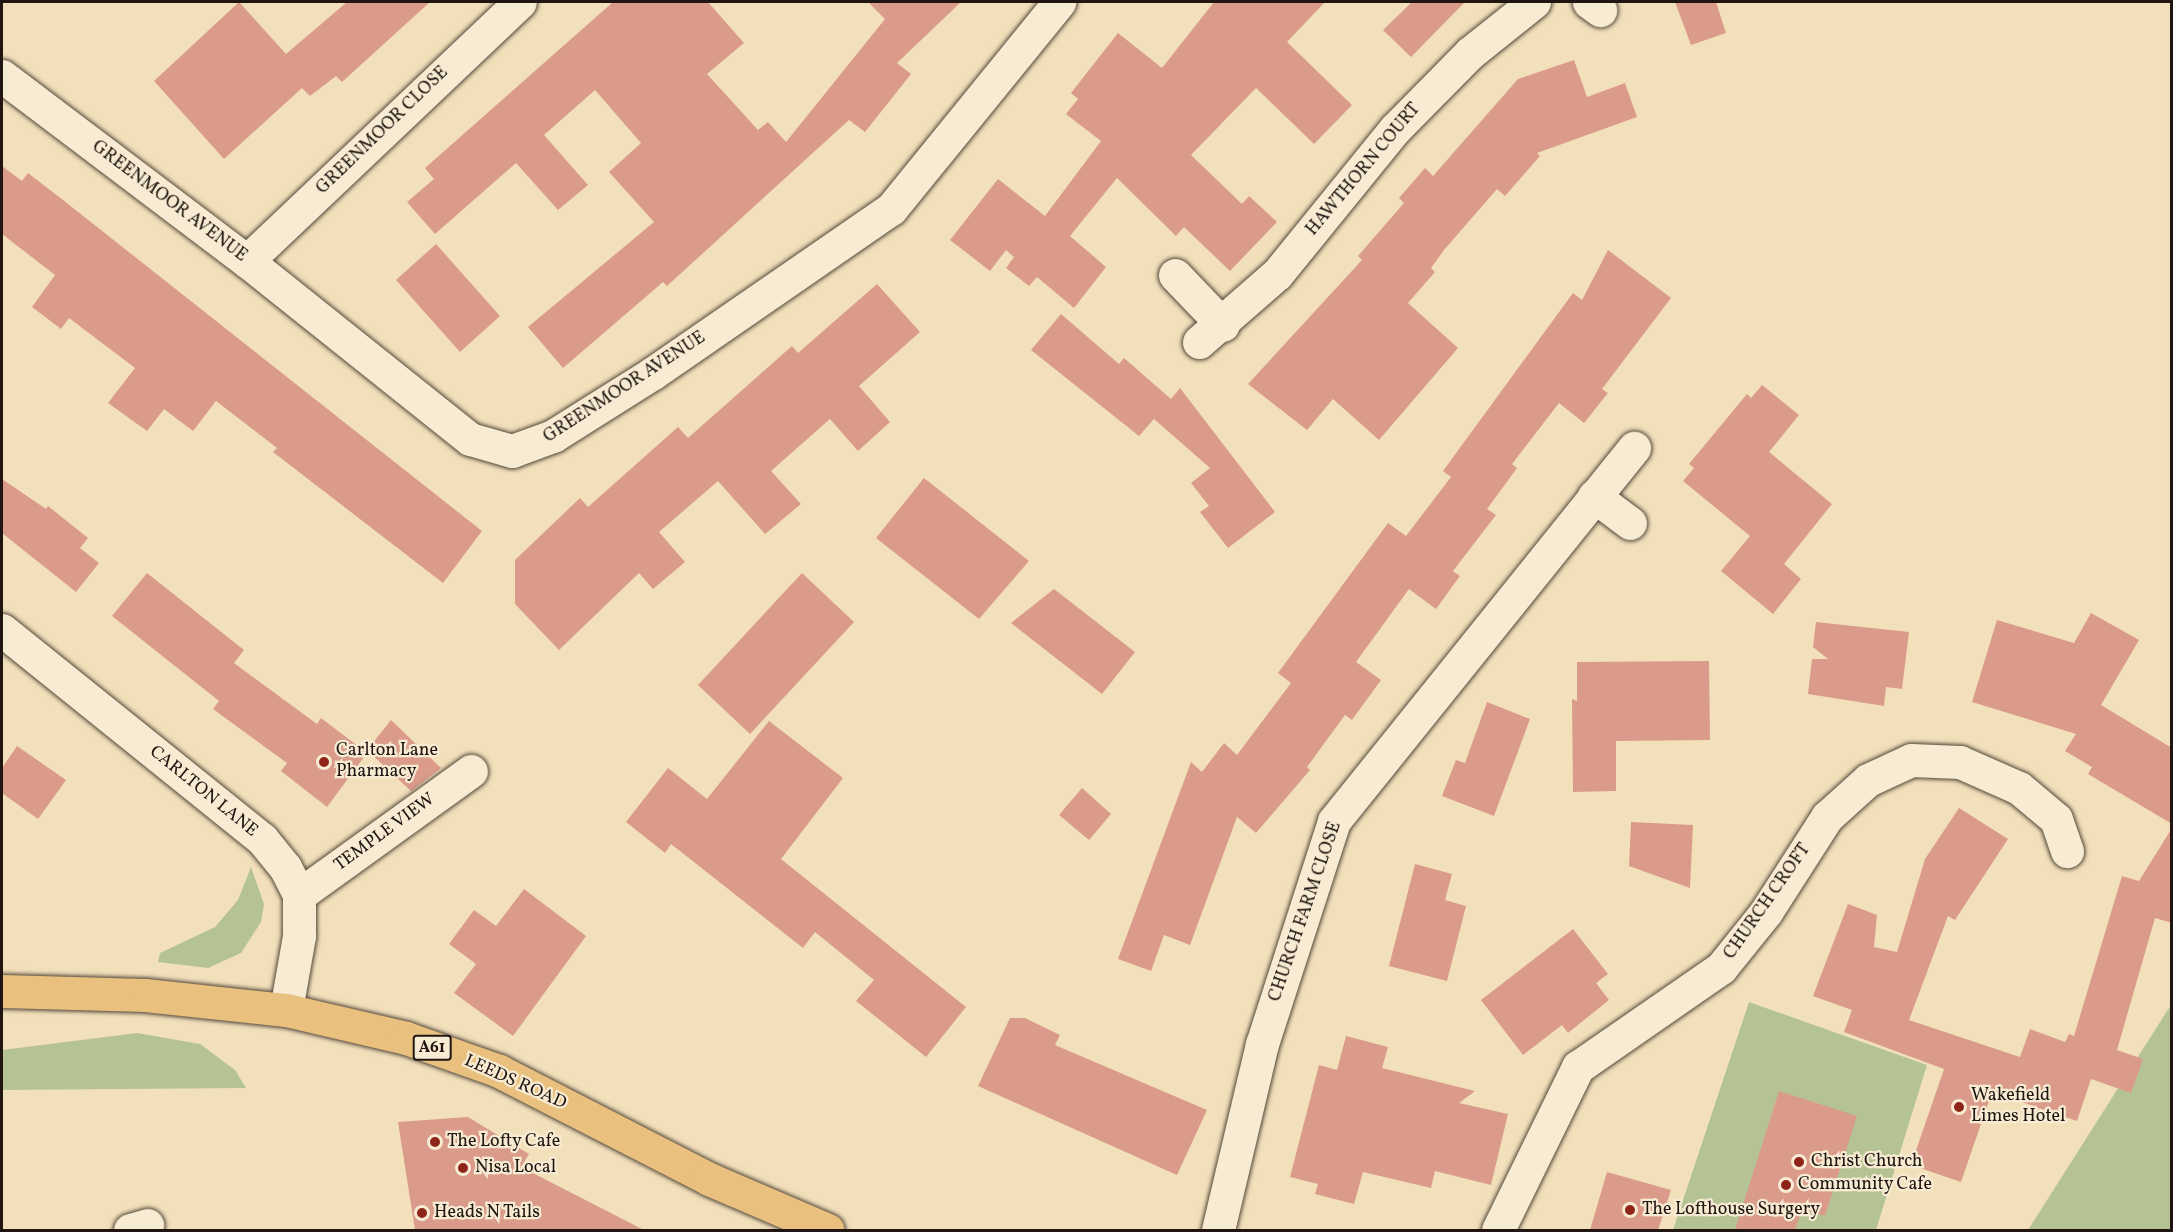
<!DOCTYPE html>
<style>
body{margin:0}
#map{position:relative;width:2173px;height:1232px;overflow:hidden;background:#f2e0bb;font-family:Vollkorn,serif}
div>[style]{position:absolute}
.green>*{inset:0;background:#b5c394}
.building>*{inset:0;background:#db9b8b}
.roads{filter:drop-shadow(0 0 2px #54483b) drop-shadow(0 0 2px #54483b)}
.street>*{height:33px;margin:-16.5px;padding:0 16.5px;transform-origin:16.5px;border-radius:16.5px;background:#f7ebd3}
.secondary>*{height:33px;margin:-16.5px;padding:0 16.5px;transform-origin:16.5px;border-radius:16.5px;background:#f7ebd3}
.primary>*{height:33px;margin:-16.5px;padding:0 16.5px;transform-origin:16.5px;border-radius:16.5px;background:#e9c07e}
.dots>*{width:16px;height:16px;translate:-50% -50%;box-sizing:border-box;border:3px solid #f7ebd3;border-radius:50%}
span{translate:-50% -50%;white-space:nowrap;text-align:center;line-height:1.15;-webkit-text-stroke:4.5px #f7ebd3;paint-order:stroke}
.shield-label span{padding:2px 4px;background:#f7ebd3;border:2px solid;border-radius:4px;-webkit-text-stroke-width:0}
.shield-label{font-size:16px;color:#201510;font-weight:700}
.street-label{font-size:18px;color:#201510}
.poi-label{font-size:18px;color:#201510}
.left{translate:0 -50%;text-align:left}
.frame{position:absolute;inset:0;border:3px solid #201510;pointer-events:none}
</style>
<div id="map">
<div class="green">
<i style="clip-path:polygon(251px 867px,264px 904px,261px 922px,241px 953px,208px 968px,158px 962px,160px 953px,215px 927px,238px 900px)"></i>
<i style="clip-path:polygon(1749px 1002px,1927px 1065px,1876px 1230px,1673px 1230px)"></i>
<i style="clip-path:polygon(2171px 1005px,2171px 1230px,2028px 1230px,2162px 1019px)"></i>
<i style="clip-path:polygon(137px 1033px,200px 1044px,235px 1070px,246px 1088px,2px 1090px,2px 1050px)"></i>
</div>
<div class="building">
<i style="clip-path:polygon(239px 2px,286px 54px,347px 2px,430px 2px,342px 82px,336px 76px,310px 96px,302px 88px,224px 159px,154px 81px)"></i>
<i style="clip-path:polygon(613px 2px,708px 2px,744px 43px,707px 74px,758px 130px,768px 122px,786px 142px,885px 19px,868px 2px,961px 2px,897px 63px,911px 74px,865px 132px,849px 120px,667px 286px,663px 282px,563px 368px,528px 327px,654px 222px,609px 172px,641px 143px,595px 90px,544px 135px,588px 185px,558px 210px,516px 163px,435px 234px,407px 202px,434px 179px,425px 168px)"></i>
<i style="clip-path:polygon(1214px 2px,1325px 2px,1287px 42px,1352px 105px,1314px 144px,1256px 88px,1191px 155px,1242px 204px,1249px 196px,1277px 222px,1230px 271px,1184px 227px,1176px 236px,1117px 178px,1070px 236px,1106px 267px,1074px 308px,1037px 277px,1029px 286px,1006px 268px,1014px 257px,1006px 250px,990px 271px,950px 240px,998px 179px,1045px 216px,1101px 141px,1066px 114px,1078px 99px,1071px 93px,1118px 33px,1162px 68px)"></i>
<i style="clip-path:polygon(1412px 2px,1465px 2px,1411px 57px,1383px 30px)"></i>
<i style="clip-path:polygon(1675px 2px,1716px 2px,1726px 33px,1691px 45px)"></i>
<i style="clip-path:polygon(1574px 60px,1587px 97px,1625px 83px,1637px 117px,1537px 153px,1540px 156px,1505px 196px,1497px 189px,1444px 250px,1431px 268px,1435px 272px,1408px 303px,1458px 348px,1379px 440px,1333px 399px,1307px 430px,1248px 384px,1362px 260px,1358px 256px,1404px 203px,1399px 198px,1425px 168px,1433px 176px,1518px 79px)"></i>
<i style="clip-path:polygon(2px 166px,22px 181px,28px 173px,63px 200px,482px 531px,443px 583px,273px 452px,277px 448px,216px 401px,193px 431px,164px 409px,147px 431px,108px 403px,135px 368px,69px 318px,61px 329px,32px 307px,55px 275px,2px 234px)"></i>
<i style="clip-path:polygon(436px 244px,500px 316px,460px 352px,396px 280px)"></i>
<i style="clip-path:polygon(1608px 250px,1671px 298px,1602px 389px,1608px 393px,1584px 423px,1559px 403px,1512px 464px,1517px 468px,1487px 509px,1496px 515px,1453px 571px,1460px 576px,1436px 609px,1409px 589px,1356px 662px,1381px 680px,1352px 720px,1345px 715px,1307px 767px,1310px 770px,1256px 833px,1237px 817px,1190px 945px,1164px 935px,1151px 971px,1118px 959px,1191px 762px,1202px 772px,1224px 743px,1237px 755px,1291px 683px,1278px 673px,1388px 523px,1406px 536px,1451px 477px,1443px 471px,1573px 293px,1582px 300px)"></i>
<i style="clip-path:polygon(877px 284px,920px 332px,859px 386px,890px 422px,858px 451px,830px 419px,771px 471px,801px 504px,765px 534px,718px 481px,659px 532px,685px 562px,653px 589px,639px 573px,559px 650px,515px 604px,515px 560px,580px 498px,588px 507px,678px 427px,688px 438px,792px 346px,798px 353px)"></i>
<i style="clip-path:polygon(1061px 314px,1119px 364px,1124px 358px,1171px 399px,1180px 388px,1275px 512px,1228px 548px,1200px 512px,1209px 506px,1191px 483px,1210px 468px,1154px 419px,1168px 403px,1139px 436px,1031px 350px)"></i>
<i style="clip-path:polygon(1762px 385px,1799px 415px,1769px 452px,1832px 504px,1784px 564px,1801px 579px,1773px 614px,1721px 571px,1750px 536px,1683px 481px,1694px 468px,1689px 464px,1747px 394px,1751px 398px)"></i>
<i style="clip-path:polygon(924px 478px,1029px 561px,979px 619px,876px 538px)"></i>
<i style="clip-path:polygon(2px 479px,46px 509px,48px 506px,88px 538px,80px 548px,99px 563px,76px 592px,2px 533px)"></i>
<i style="clip-path:polygon(147px 573px,244px 650px,234px 663px,317px 724px,321px 718px,367px 753px,327px 807px,281px 771px,287px 763px,213px 709px,219px 701px,112px 616px)"></i>
<i style="clip-path:polygon(802px 573px,854px 622px,750px 734px,698px 685px)"></i>
<i style="clip-path:polygon(1054px 589px,1135px 652px,1102px 694px,1011px 623px)"></i>
<i style="clip-path:polygon(2091px 613px,2139px 640px,2101px 705px,2172px 748px,2172px 824px,2088px 774px,2092px 767px,2065px 751px,2076px 734px,1972px 702px,1997px 620px,2074px 643px)"></i>
<i style="clip-path:polygon(1816px 622px,1909px 632px,1902px 689px,1886px 687px,1884px 706px,1808px 694px,1812px 659px,1828px 659px,1813px 647px)"></i>
<i style="clip-path:polygon(1709px 661px,1710px 740px,1616px 741px,1616px 791px,1573px 792px,1572px 699px,1577px 701px,1577px 662px)"></i>
<i style="clip-path:polygon(1487px 702px,1530px 719px,1494px 816px,1442px 796px,1456px 760px,1465px 763px)"></i>
<i style="clip-path:polygon(391px 720px,441px 768px,411px 791px,367px 750px)"></i>
<i style="clip-path:polygon(769px 721px,843px 778px,781px 859px,966px 1007px,926px 1057px,856px 1001px,874px 980px,815px 932px,803px 948px,671px 844px,665px 853px,626px 822px,668px 768px,707px 799px)"></i>
<i style="clip-path:polygon(17px 746px,66px 780px,38px 819px,2px 793px,2px 768px)"></i>
<i style="clip-path:polygon(1082px 788px,1111px 814px,1089px 840px,1059px 815px)"></i>
<i style="clip-path:polygon(1959px 808px,2008px 839px,1955px 920px,1948px 916px,1909px 1020px,2020px 1057px,2030px 1029px,2065px 1042px,2069px 1034px,2074px 1036px,2122px 876px,2139px 881px,2172px 828px,2172px 923px,2155px 918px,2117px 1050px,2143px 1059px,2131px 1093px,2091px 1079px,2077px 1121px,1992px 1092px,1961px 1182px,1911px 1165px,1944px 1069px,1844px 1032px,1852px 1010px,1813px 996px,1848px 904px,1877px 915px,1874px 947px,1897px 952px,1925px 859px)"></i>
<i style="clip-path:polygon(1631px 822px,1693px 825px,1690px 888px,1629px 866px)"></i>
<i style="clip-path:polygon(1415px 864px,1452px 874px,1445px 900px,1466px 906px,1447px 981px,1389px 966px)"></i>
<i style="clip-path:polygon(524px 889px,586px 936px,513px 1036px,454px 993px,476px 964px,449px 944px,474px 910px,496px 926px)"></i>
<i style="clip-path:polygon(1573px 929px,1608px 974px,1596px 983px,1609px 1000px,1568px 1033px,1562px 1025px,1523px 1055px,1481px 1000px)"></i>
<i style="clip-path:polygon(1010px 1018px,1025px 1018px,1060px 1035px,1055px 1045px,1207px 1110px,1177px 1175px,978px 1086px)"></i>
<i style="clip-path:polygon(1346px 1036px,1388px 1047px,1382px 1068px,1475px 1091px,1459px 1103px,1508px 1114px,1491px 1185px,1435px 1171px,1431px 1188px,1363px 1172px,1354px 1204px,1315px 1194px,1318px 1184px,1290px 1177px,1319px 1065px,1337px 1070px)"></i>
<i style="clip-path:polygon(1779px 1091px,1857px 1116px,1825px 1216px,1802px 1209px,1795px 1230px,1735px 1230px)"></i>
<i style="clip-path:polygon(468px 1117px,529px 1154px,521px 1167px,644px 1230px,415px 1230px,398px 1122px)"></i>
<i style="clip-path:polygon(1607px 1172px,1671px 1190px,1658px 1230px,1590px 1230px)"></i>
</div>
<div class="roads">
<div class="street">
<i style="left:1589px;top:2px;width:14px;rotate:36deg"></i>
<i style="left:2px;top:76px;width:307px;rotate:37.1deg"></i>
<i style="left:247px;top:261px;width:285px;rotate:38.6deg"></i>
<i style="left:470px;top:439px;width:44px;rotate:15.9deg"></i>
<i style="left:512px;top:451px;width:44px;rotate:-20.1deg"></i>
<i style="left:553px;top:436px;width:118px;rotate:-32.2deg"></i>
<i style="left:653px;top:373px;width:289px;rotate:-34.6deg"></i>
<i style="left:891px;top:209px;width:267px;rotate:-50.9deg"></i>
<i style="left:247px;top:261px;width:376px;rotate:-43.5deg"></i>
<i style="left:1175px;top:275px;width:69px;rotate:46.2deg"></i>
<i style="left:1199px;top:342px;width:103px;rotate:-41.1deg"></i>
<i style="left:1277px;top:274px;width:187px;rotate:-50.9deg"></i>
<i style="left:1395px;top:129px;width:107px;rotate:-45.4deg"></i>
<i style="left:1470px;top:53px;width:82px;rotate:-38.6deg"></i>
<i style="left:1594px;top:496px;width:45px;rotate:36.9deg"></i>
<i style="left:299px;top:895px;width:212px;rotate:-35.8deg"></i>
<i style="left:130px;top:1230px;width:18px;rotate:-16deg"></i>
<i style="left:1218px;top:1230px;width:191px;rotate:-76.7deg"></i>
<i style="left:1262px;top:1044px;width:234px;rotate:-72.1deg"></i>
<i style="left:1334px;top:821px;width:479px;rotate:-51.2deg"></i>
<i style="left:1498px;top:1230px;width:182px;rotate:-63.9deg"></i>
<i style="left:1578px;top:1067px;width:174px;rotate:-34.7deg"></i>
<i style="left:1721px;top:968px;width:72px;rotate:-51.2deg"></i>
<i style="left:1766px;top:912px;width:113px;rotate:-57.3deg"></i>
<i style="left:1827px;top:817px;width:55px;rotate:-42.1deg"></i>
<i style="left:1868px;top:780px;width:47px;rotate:-24.9deg"></i>
<i style="left:1911px;top:760px;width:49px;rotate:2.3deg"></i>
<i style="left:1960px;top:762px;width:64px;rotate:23.8deg"></i>
<i style="left:2019px;top:788px;width:48px;rotate:40deg"></i>
<i style="left:2056px;top:819px;width:34px;rotate:71deg"></i>
</div>
<div class="secondary">
<i style="left:2px;top:630px;width:334px;rotate:38.8deg"></i>
<i style="left:262px;top:839px;width:36px;rotate:51deg"></i>
<i style="left:285px;top:867px;width:31px;rotate:63deg"></i>
<i style="left:299px;top:895px;width:41px;rotate:90deg"></i>
<i style="left:299px;top:936px;width:75px;rotate:100deg"></i>
</div>
<div class="primary">
<i style="left:2px;top:991px;width:143px;rotate:1.6deg"></i>
<i style="left:145px;top:995px;width:142px;rotate:6.1deg"></i>
<i style="left:286px;top:1010px;width:123px;rotate:13.1deg"></i>
<i style="left:406px;top:1038px;width:99px;rotate:19.5deg"></i>
<i style="left:499px;top:1071px;width:236px;rotate:27.2deg"></i>
<i style="left:709px;top:1179px;width:129px;rotate:23.2deg"></i>
</div>
</div>
<div class="dots">
<i style="left:324px;top:762px;background:#8f2418"></i>
<i style="left:1959px;top:1107px;background:#8f2418"></i>
<i style="left:435px;top:1142px;background:#8f2418"></i>
<i style="left:1799px;top:1162px;background:#8f2418"></i>
<i style="left:463px;top:1168px;background:#8f2418"></i>
<i style="left:1786px;top:1185px;background:#8f2418"></i>
<i style="left:1630px;top:1210px;background:#8f2418"></i>
<i style="left:422px;top:1213px;background:#8f2418"></i>
</div>
<div class="shield-label">
<span style="left:432px;top:1048px">A61</span>
</div>
<div class="street-label">
<span style="left:383px;top:131px;rotate:-44deg">GREENMOOR CLOSE</span>
<span style="left:1364px;top:170px;rotate:-50deg">HAWTHORN COURT</span>
<span style="left:169px;top:202px;rotate:37deg">GREENMOOR AVENUE</span>
<span style="left:625px;top:388px;rotate:-33deg">GREENMOOR AVENUE</span>
<span style="left:203px;top:792px;rotate:39deg">CARLTON LANE</span>
<span style="left:385px;top:833px;rotate:-36deg">TEMPLE VIEW</span>
<span style="left:1768px;top:902px;rotate:-55deg">CHURCH CROFT</span>
<span style="left:1306px;top:912px;rotate:-71deg">CHURCH FARM CLOSE</span>
<span style="left:515px;top:1083px;rotate:24deg">LEEDS ROAD</span>
</div>
<div class="poi-label">
<span class="left" style="left:336px;top:762px">Carlton Lane<br>Pharmacy</span>
<span class="left" style="left:1971px;top:1107px">Wakefield<br>Limes Hotel</span>
<span class="left" style="left:447px;top:1142px">The Lofty Cafe</span>
<span class="left" style="left:1811px;top:1162px">Christ Church</span>
<span class="left" style="left:475px;top:1168px">Nisa Local</span>
<span class="left" style="left:1798px;top:1185px">Community Cafe</span>
<span class="left" style="left:1642px;top:1210px">The Lofthouse Surgery</span>
<span class="left" style="left:434px;top:1213px">Heads N Tails</span>
</div>
<div class="frame"></div>
</div>
